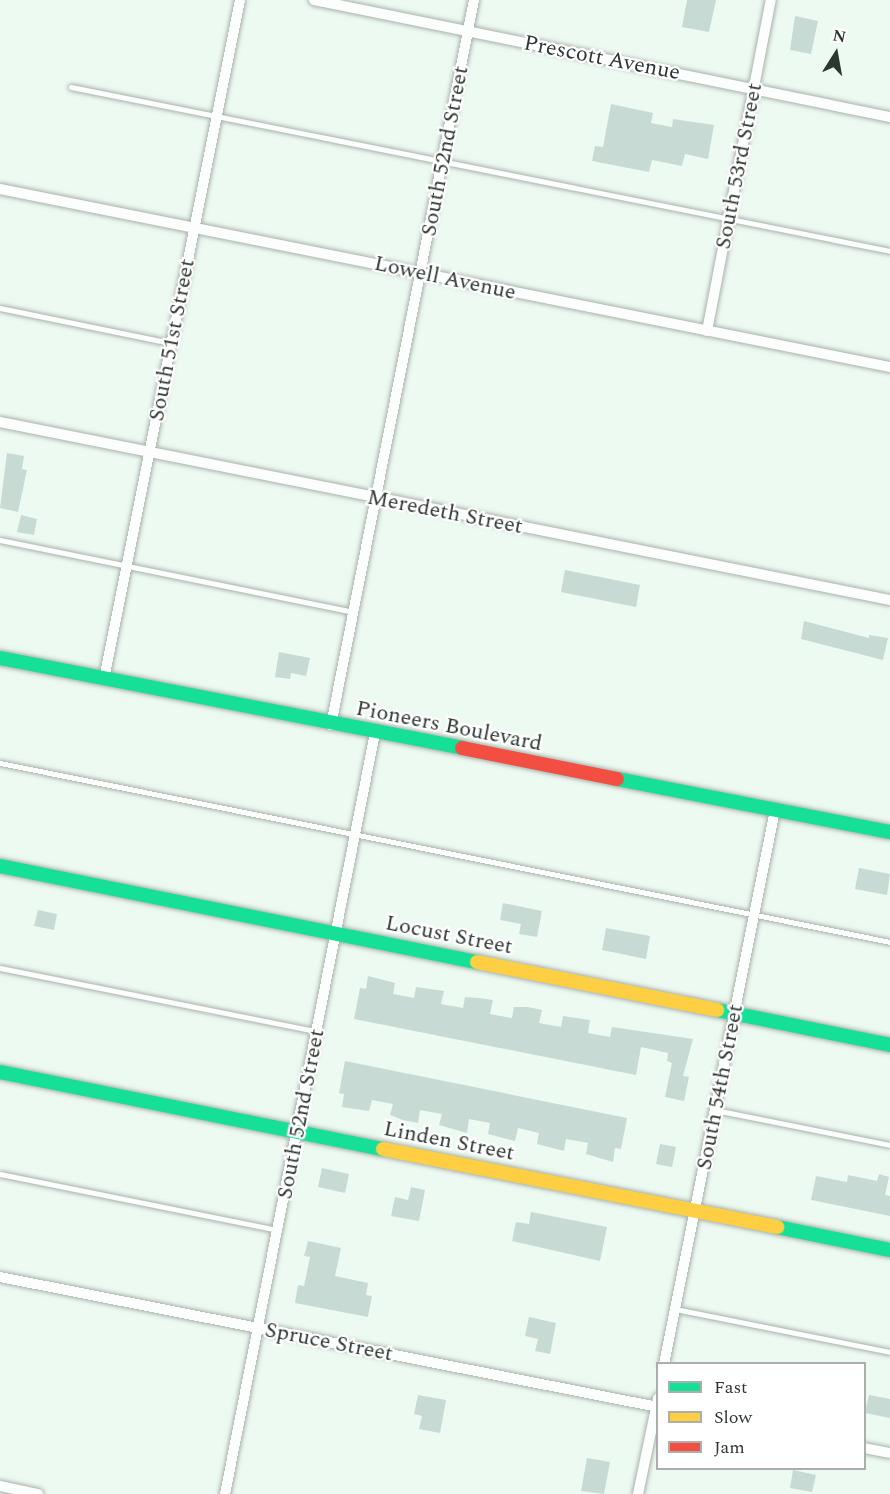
<!DOCTYPE html>
<style>
body{margin:0}
#map{position:relative;width:890px;height:1494px;overflow:hidden;background:#edfaf1;font-family:Spectral,serif}
div>[style]{position:absolute}
.building>*{inset:0;background:#c8dad4}
.roads{filter:drop-shadow(0 0 2px #a9b2ac) drop-shadow(0 0 2px #a9b2ac)}
.lane>*{height:5px;margin:-2.5px;padding:0 2.5px;transform-origin:2.5px;border-radius:2.5px;background:#fcfefd}
.street>*{height:10px;margin:-5px;padding:0 5px;transform-origin:5px;border-radius:5px;background:#fcfefd}
.fast>*{height:14px;margin:-7px;padding:0 7px;transform-origin:7px;border-radius:7px;background:#16e098}
.slow>*{height:14px;margin:-7px;padding:0 7px;transform-origin:7px;border-radius:7px;background:#ffcf43}
.jam>*{height:14px;margin:-7px;padding:0 7px;transform-origin:7px;border-radius:7px;background:#f24e42}
span{translate:-50% -50%;white-space:nowrap;text-align:center;line-height:1.15;-webkit-text-stroke:4.5px #fff;paint-order:stroke}
.street-label{font-size:22px;color:#2d3630}
.legend{position:absolute;left:656px;top:1362px;width:210px;height:108px;box-sizing:border-box;background:#fff;border:2px solid #abafac;margin:0;padding:8px 10px;list-style:none;font-size:18px;color:#2d3630}
.legend li{display:flex;align-items:center;gap:12px;height:30px}
.legend b{width:30px;border:2px solid #abafac}
.north{position:absolute;left:806px;top:24px;width:60px;height:60px;-webkit-text-stroke:4px #fff;paint-order:stroke;rotate:11deg;font-size:16px;font-weight:700;line-height:24px;text-align:center;color:#2d3630}
.north::after{content:'';display:block;margin:auto;width:21px;height:27px;background:#2d3630;clip-path:polygon(50% 0,100% 100%,50% 72%,0 100%)}
</style>
<div id="map">
<div class="building">
<i style="clip-path:polygon(687px 0,716px 0,709px 32px,682px 27px)"></i>
<i style="clip-path:polygon(795px 16px,818px 21px,811px 54px,790px 50px)"></i>
<i style="clip-path:polygon(611px 104px,653px 113px,651px 123px,672px 127px,673px 119px,714px 125px,708px 159px,685px 154px,682px 166px,652px 160px,649px 172px,592px 161px,595px 146px,603px 147px)"></i>
<i style="clip-path:polygon(7px 453px,24px 456px,22px 469px,27px 470px,18px 512px,0 508px)"></i>
<i style="clip-path:polygon(21px 515px,37px 519px,34px 535px,17px 532px)"></i>
<i style="clip-path:polygon(565px 570px,640px 585px,636px 607px,561px 592px)"></i>
<i style="clip-path:polygon(804px 621px,869px 638px,869px 635px,888px 638px,883px 660px,801px 639px)"></i>
<i style="clip-path:polygon(279px 652px,310px 658px,306px 676px,291px 673px,290px 679px,275px 677px)"></i>
<i style="clip-path:polygon(859px 868px,890px 874px,887px 895px,855px 889px)"></i>
<i style="clip-path:polygon(503px 903px,542px 911px,537px 937px,519px 934px,521px 924px,500px 920px)"></i>
<i style="clip-path:polygon(38px 910px,57px 914px,54px 930px,34px 926px)"></i>
<i style="clip-path:polygon(606px 928px,650px 936px,646px 959px,602px 950px)"></i>
<i style="clip-path:polygon(368px 976px,395px 983px,393px 994px,414px 998px,416px 987px,444px 991px,441px 1004px,463px 1008px,465px 997px,479px 998px,493px 1000px,490px 1014px,512px 1018px,514px 1007px,528px 1007px,542px 1010px,539px 1023px,561px 1027px,563px 1016px,590px 1020px,588px 1033px,610px 1037px,612px 1027px,693px 1039px,683px 1076px,689px 1077px,684px 1101px,665px 1097px,672px 1063px,667px 1061px,668px 1053px,641px 1047px,636px 1075px,354px 1019px,360px 988px,366px 989px)"></i>
<i style="clip-path:polygon(345px 1061px,627px 1118px,621px 1149px,615px 1148px,613px 1162px,586px 1154px,588px 1143px,566px 1139px,564px 1151px,537px 1144px,539px 1133px,518px 1128px,515px 1141px,488px 1134px,490px 1123px,469px 1119px,467px 1133px,439px 1125px,442px 1114px,420px 1110px,418px 1123px,403px 1120px,390px 1115px,393px 1104px,372px 1100px,369px 1111px,342px 1107px,344px 1094px,339px 1093px)"></i>
<i style="clip-path:polygon(660px 1144px,676px 1147px,672px 1167px,656px 1164px)"></i>
<i style="clip-path:polygon(322px 1168px,349px 1174px,345px 1193px,318px 1187px)"></i>
<i style="clip-path:polygon(879px 1174px,889px 1177px,885px 1195px,890px 1196px,890px 1216px,811px 1200px,816px 1176px,847px 1182px,848px 1175px,877px 1181px)"></i>
<i style="clip-path:polygon(411px 1187px,425px 1190px,419px 1221px,391px 1216px,395px 1197px,408px 1200px)"></i>
<i style="clip-path:polygon(531px 1212px,607px 1227px,600px 1261px,512px 1241px,516px 1222px,529px 1224px)"></i>
<i style="clip-path:polygon(308px 1241px,341px 1248px,335px 1276px,368px 1283px,366px 1295px,372px 1296px,368px 1317px,295px 1303px,298px 1285px,304px 1286px,310px 1257px,304px 1256px)"></i>
<i style="clip-path:polygon(529px 1317px,556px 1323px,550px 1354px,535px 1351px,538px 1339px,525px 1336px)"></i>
<i style="clip-path:polygon(418px 1395px,446px 1400px,440px 1433px,419px 1429px,422px 1416px,414px 1414px)"></i>
<i style="clip-path:polygon(869px 1395px,890px 1399px,890px 1418px,865px 1413px)"></i>
<i style="clip-path:polygon(587px 1458px,610px 1462px,604px 1494px,581px 1491px)"></i>
<i style="clip-path:polygon(793px 1470px,816px 1475px,812px 1492px,790px 1488px)"></i>
</div>
<div class="roads">
<div class="lane">
<i style="left:71px;top:87px;width:835px;rotate:11.32deg"></i>
<i style="left:0;top:308px;width:175px;rotate:11.6deg"></i>
<i style="left:0;top:540px;width:361px;rotate:11.5deg"></i>
<i style="left:0;top:763px;width:908px;rotate:11.37deg"></i>
<i style="left:0;top:968px;width:322px;rotate:11.3deg"></i>
<i style="left:715px;top:1110px;width:178px;rotate:11.3deg"></i>
<i style="left:0;top:1174px;width:284px;rotate:11.4deg"></i>
<i style="left:675px;top:1309px;width:219px;rotate:11.3deg"></i>
</div>
<div class="street">
<i style="left:314px;top:0;width:588px;rotate:11.48deg"></i>
<i style="left:0;top:189px;width:908px;rotate:11.31deg"></i>
<i style="left:707px;top:331px;width:337px;rotate:-79.1deg"></i>
<i style="left:0;top:422px;width:908px;rotate:11.31deg"></i>
<i style="left:104px;top:679px;width:692px;rotate:-78.67deg"></i>
<i style="left:331px;top:725px;width:739px;rotate:-78.84deg"></i>
<i style="left:0;top:1277px;width:671px;rotate:11.18deg"></i>
<i style="left:664px;top:1364px;width:565px;rotate:-78.67deg"></i>
<i style="left:864px;top:1448px;width:26px;rotate:11deg"></i>
<i style="left:0;top:1486px;width:39px;rotate:12deg"></i>
<i style="left:225px;top:1494px;width:776px;rotate:-78.85deg"></i>
<i style="left:638px;top:1494px;width:98px;rotate:-78.2deg"></i>
</div>
<div class="fast">
<i style="left:0;top:658px;width:471px;rotate:11deg"></i>
<i style="left:617px;top:779px;width:278px;rotate:11deg"></i>
<i style="left:0;top:866px;width:487px;rotate:11.4deg"></i>
<i style="left:717px;top:1010px;width:177px;rotate:11.4deg"></i>
<i style="left:0;top:1072px;width:391px;rotate:11.4deg"></i>
<i style="left:777px;top:1227px;width:115px;rotate:11.5deg"></i>
</div>
<div class="slow">
<i style="left:477px;top:962px;width:245px;rotate:11.3deg"></i>
<i style="left:383px;top:1149px;width:402px;rotate:11.2deg"></i>
</div>
<div class="jam">
<i style="left:462px;top:748px;width:158px;rotate:11.3deg"></i>
</div>
</div>
<div class="street-label">
<span style="left:602px;top:58px;rotate:11deg">Prescott Avenue</span>
<span style="left:445px;top:151px;rotate:-79deg">South 52nd Street</span>
<span style="left:739px;top:166px;rotate:-79deg">South 53rd Street</span>
<span style="left:445px;top:278px;rotate:12deg">Lowell Avenue</span>
<span style="left:172px;top:340px;rotate:-79deg">South 51st Street</span>
<span style="left:445px;top:512px;rotate:11deg">Meredeth Street</span>
<span style="left:449px;top:726px;rotate:11deg">Pioneers Boulevard</span>
<span style="left:449px;top:935px;rotate:11deg">Locust Street</span>
<span style="left:720px;top:1087px;rotate:-79deg">South 54th Street</span>
<span style="left:301px;top:1114px;rotate:-79deg">South 52nd Street</span>
<span style="left:449px;top:1141px;rotate:11deg">Linden Street</span>
<span style="left:329px;top:1342px;rotate:11deg">Spruce Street</span>
</div>
<ul class="legend">
<li><b style="height:8px;background:#16e098"></b>Fast</li>
<li><b style="height:8px;background:#ffcf43"></b>Slow</li>
<li><b style="height:8px;background:#f24e42"></b>Jam</li>
</ul>
<div class="north">N</div>
</div>
